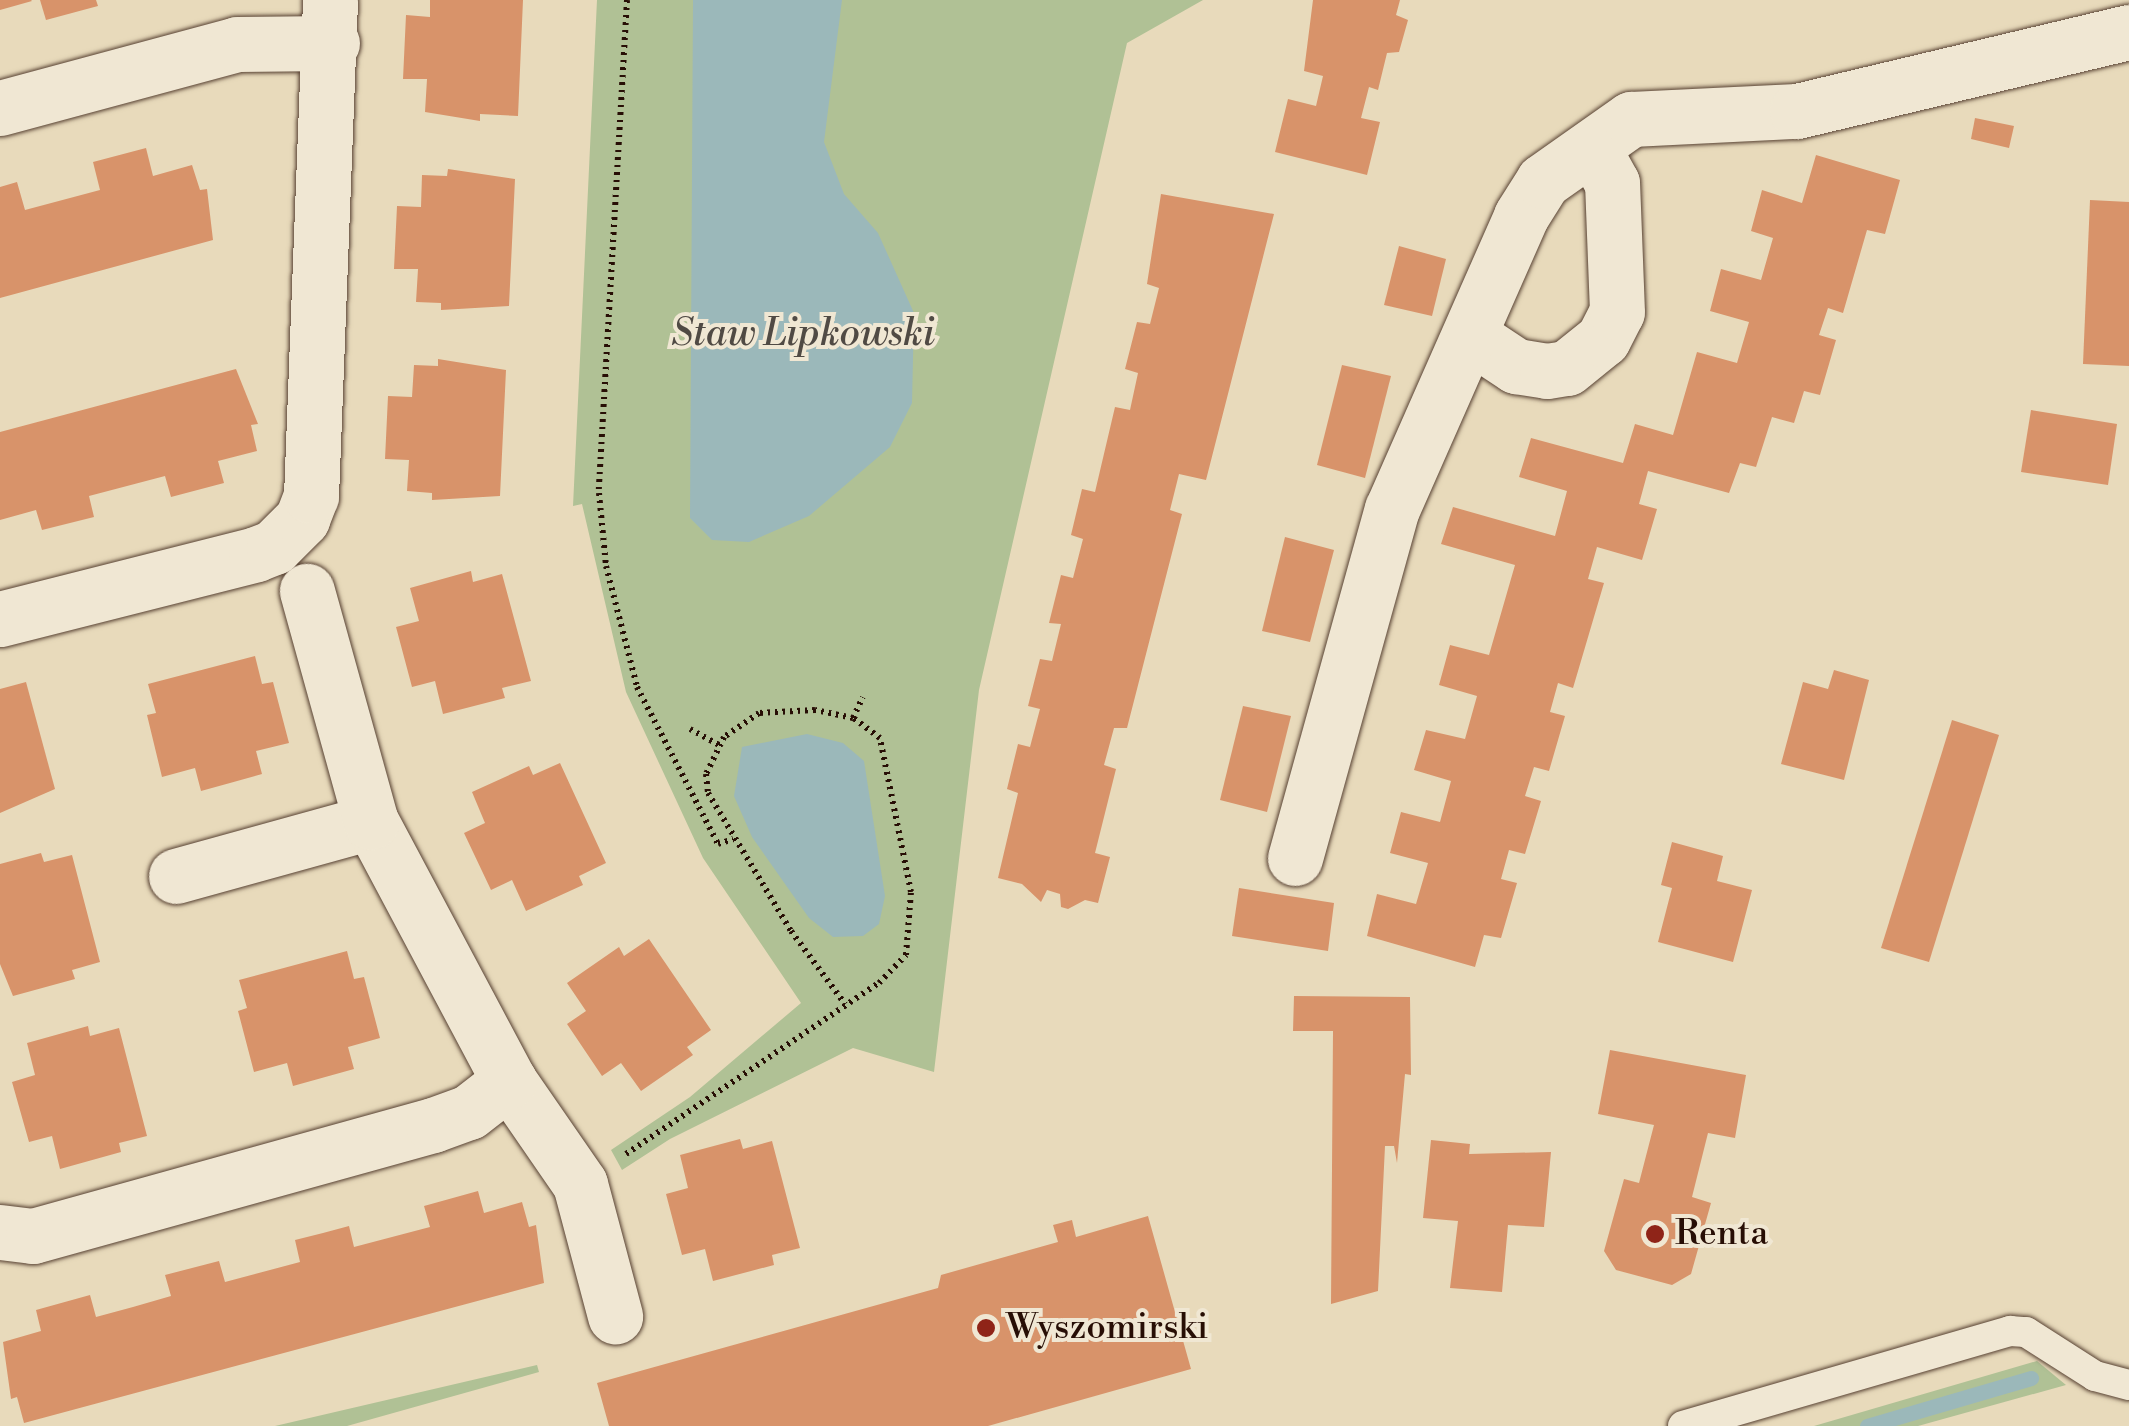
<!DOCTYPE html>
<style>
body{margin:0}
#map{position:relative;width:2129px;height:1426px;overflow:hidden;background:#e8dabb;font-family:"Libre Bodoni",serif}
div>[style]{position:absolute}
.green>*{inset:0;background:#b0c195}
.water>*{inset:0;background:#9bb8ba}
.stream>*{height:15px;margin:-7.5px;padding:0 7.5px;transform-origin:7.5px;border-radius:7.5px;background:#9bb8ba}
.building>*{inset:0;background:#d8936a}
.path>*{height:6px;margin-top:-3px;transform-origin:0;background:repeating-linear-gradient(90deg,#270e05 0 2.5px,transparent 0 7.5px)}
.roads{filter:drop-shadow(0 0 2px #574132) drop-shadow(0 0 2px #574132)}
.service>*{height:30px;margin:-15px;padding:0 15px;transform-origin:15px;border-radius:15px;background:#f0e7d3}
.minor>*{height:55px;margin:-27.5px;padding:0 27.5px;transform-origin:27.5px;border-radius:27.5px;background:#f0e7d3}
.dots>*{width:28px;height:28px;translate:-50% -50%;box-sizing:border-box;border:5px solid #f0e7d3;border-radius:50%}
span{translate:-50% -50%;white-space:nowrap;text-align:center;line-height:1.15;-webkit-text-stroke:8px #f0e7d3;paint-order:stroke}
.poi-label{font-size:35px;color:#270e05}
.left{translate:0 -50%;text-align:left}
.water-label{font-size:38px;color:#504a44;font-style:italic}
</style>
<div id="map">
<div class="green">
<i style="clip-path:polygon(597px 0,1203px 0,1127px 43px,979px 690px,934px 1072px,853px 1048px,670px 1139px,622px 1170px,611px 1150px,690px 1097px,801px 1003px,703px 858px,626px 692px,582px 504px,573px 506px)"></i>
<i style="clip-path:polygon(2037px 1361px,2066px 1385px,1918px 1426px,1814px 1426px)"></i>
<i style="clip-path:polygon(537px 1365px,539px 1372px,347px 1426px,275px 1426px)"></i>
</div>
<div class="water">
<i style="clip-path:polygon(693px 0,842px 0,824px 142px,844px 194px,878px 233px,914px 313px,912px 403px,890px 447px,809px 516px,749px 542px,712px 540px,690px 518px)"></i>
<i style="clip-path:polygon(807px 734px,843px 743px,864px 761px,885px 896px,879px 924px,863px 936px,833px 937px,809px 918px,752px 837px,734px 796px,742px 747px)"></i>
</div>
<div class="stream">
<i style="left:1867px;top:1426px;width:171px;rotate:-16.3deg"></i>
</div>
<div class="building">
<i style="clip-path:polygon(0 0,31px 0,32px 1px,0 10px)"></i>
<i style="clip-path:polygon(40px 0,96px 0,98px 6px,46px 20px)"></i>
<i style="clip-path:polygon(430px 0,523px 0,518px 116px,480px 114px,480px 121px,425px 112px,427px 79px,403px 79px,406px 15px,430px 17px)"></i>
<i style="clip-path:polygon(1313px 0,1400px 0,1396px 15px,1408px 20px,1399px 52px,1387px 53px,1378px 90px,1369px 87px,1361px 118px,1380px 122px,1367px 175px,1275px 152px,1288px 99px,1316px 106px,1323px 76px,1304px 71px)"></i>
<i style="clip-path:polygon(1975px 118px,2014px 126px,2009px 148px,1971px 139px)"></i>
<i style="clip-path:polygon(146px 148px,153px 176px,192px 165px,200px 190px,207px 189px,213px 240px,0 298px,0 187px,17px 182px,25px 210px,100px 190px,93px 162px)"></i>
<i style="clip-path:polygon(1816px 155px,1900px 180px,1885px 234px,1867px 230px,1843px 313px,1828px 308px,1819px 335px,1836px 340px,1820px 395px,1804px 391px,1794px 423px,1772px 417px,1756px 467px,1740px 463px,1729px 493px,1648px 471px,1639px 504px,1657px 509px,1642px 560px,1597px 547px,1588px 579px,1604px 583px,1573px 688px,1558px 683px,1550px 712px,1565px 716px,1549px 771px,1534px 767px,1525px 796px,1541px 801px,1525px 854px,1509px 850px,1501px 879px,1517px 883px,1501px 938px,1484px 935px,1475px 967px,1367px 936px,1377px 894px,1416px 904px,1428px 863px,1390px 853px,1401px 812px,1440px 822px,1451px 781px,1414px 770px,1426px 730px,1465px 739px,1477px 696px,1439px 685px,1450px 645px,1489px 655px,1515px 565px,1441px 544px,1453px 507px,1555px 536px,1567px 491px,1519px 477px,1531px 438px,1623px 463px,1635px 424px,1673px 435px,1697px 352px,1737px 363px,1749px 322px,1710px 311px,1721px 269px,1761px 280px,1773px 238px,1751px 231px,1762px 190px,1802px 203px)"></i>
<i style="clip-path:polygon(448px 169px,515px 179px,509px 306px,441px 310px,441px 303px,416px 302px,418px 269px,394px 269px,397px 206px,421px 207px,422px 175px,447px 176px)"></i>
<i style="clip-path:polygon(1161px 194px,1274px 214px,1206px 480px,1179px 474px,1170px 510px,1182px 514px,1127px 728px,1114px 728px,1104px 765px,1116px 769px,1095px 853px,1110px 857px,1098px 903px,1085px 900px,1068px 909px,1061px 907px,1060px 894px,1047px 890px,1041px 902px,1022px 884px,998px 878px,1018px 793px,1007px 789px,1018px 744px,1030px 747px,1040px 709px,1028px 706px,1040px 659px,1052px 661px,1061px 624px,1049px 623px,1061px 575px,1073px 578px,1083px 539px,1071px 535px,1082px 489px,1095px 492px,1115px 407px,1130px 410px,1138px 373px,1125px 369px,1137px 322px,1150px 324px,1159px 288px,1147px 284px)"></i>
<i style="clip-path:polygon(2090px 200px,2129px 202px,2129px 366px,2083px 364px)"></i>
<i style="clip-path:polygon(1399px 246px,1446px 259px,1432px 316px,1384px 305px)"></i>
<i style="clip-path:polygon(438px 359px,506px 370px,500px 496px,432px 500px,432px 493px,407px 491px,409px 460px,385px 459px,388px 396px,412px 397px,414px 365px,438px 366px)"></i>
<i style="clip-path:polygon(1342px 365px,1391px 376px,1365px 478px,1317px 465px)"></i>
<i style="clip-path:polygon(236px 369px,258px 424px,251px 425px,257px 451px,218px 461px,224px 483px,171px 497px,165px 476px,89px 496px,94px 517px,42px 530px,36px 510px,0 520px,0 432px)"></i>
<i style="clip-path:polygon(2031px 410px,2117px 424px,2108px 485px,2021px 472px)"></i>
<i style="clip-path:polygon(1285px 537px,1334px 550px,1310px 642px,1262px 631px)"></i>
<i style="clip-path:polygon(471px 571px,473px 582px,502px 574px,531px 681px,502px 688px,505px 698px,443px 714px,435px 681px,412px 687px,396px 627px,419px 621px,410px 588px)"></i>
<i style="clip-path:polygon(255px 656px,262px 684px,273px 682px,289px 743px,256px 751px,262px 774px,230px 783px,201px 791px,195px 768px,162px 777px,147px 715px,156px 713px,148px 684px)"></i>
<i style="clip-path:polygon(1834px 670px,1869px 680px,1844px 780px,1781px 764px,1803px 682px,1828px 689px)"></i>
<i style="clip-path:polygon(26px 682px,55px 789px,0 813px,0 689px)"></i>
<i style="clip-path:polygon(1243px 706px,1291px 716px,1267px 812px,1220px 800px)"></i>
<i style="clip-path:polygon(1952px 720px,1999px 735px,1929px 962px,1881px 948px)"></i>
<i style="clip-path:polygon(560px 763px,606px 863px,579px 876px,583px 885px,526px 911px,512px 880px,491px 890px,464px 833px,485px 823px,472px 792px,529px 766px,533px 775px)"></i>
<i style="clip-path:polygon(1672px 842px,1723px 856px,1717px 881px,1752px 890px,1733px 962px,1658px 942px,1672px 888px,1661px 885px)"></i>
<i style="clip-path:polygon(41px 853px,44px 862px,72px 855px,100px 962px,72px 970px,75px 979px,13px 996px,0 964px,0 864px)"></i>
<i style="clip-path:polygon(1239px 888px,1334px 903px,1328px 951px,1232px 936px)"></i>
<i style="clip-path:polygon(649px 939px,711px 1030px,687px 1047px,693px 1055px,641px 1091px,621px 1063px,602px 1076px,567px 1024px,586px 1011px,567px 983px,619px 947px,624px 956px)"></i>
<i style="clip-path:polygon(347px 951px,354px 979px,364px 977px,380px 1038px,348px 1047px,354px 1069px,293px 1086px,287px 1063px,254px 1072px,238px 1011px,247px 1008px,239px 980px)"></i>
<i style="clip-path:polygon(1294px 996px,1410px 997px,1411px 1075px,1405px 1074px,1397px 1163px,1394px 1146px,1385px 1146px,1378px 1291px,1331px 1304px,1333px 1031px,1293px 1031px)"></i>
<i style="clip-path:polygon(88px 1026px,90px 1036px,119px 1028px,147px 1136px,119px 1143px,121px 1152px,60px 1169px,52px 1136px,29px 1142px,12px 1082px,35px 1075px,27px 1043px)"></i>
<i style="clip-path:polygon(1610px 1050px,1746px 1075px,1735px 1138px,1708px 1133px,1692px 1197px,1711px 1203px,1691px 1274px,1672px 1285px,1616px 1270px,1604px 1251px,1624px 1179px,1639px 1183px,1654px 1125px,1598px 1114px)"></i>
<i style="clip-path:polygon(740px 1139px,743px 1149px,772px 1141px,800px 1248px,772px 1255px,774px 1265px,713px 1281px,705px 1249px,682px 1255px,666px 1194px,688px 1188px,680px 1155px)"></i>
<i style="clip-path:polygon(1431px 1140px,1470px 1144px,1469px 1154px,1551px 1152px,1544px 1227px,1508px 1225px,1502px 1292px,1450px 1288px,1458px 1221px,1423px 1218px)"></i>
<i style="clip-path:polygon(478px 1191px,484px 1213px,522px 1202px,529px 1227px,536px 1225px,544px 1283px,24px 1423px,17px 1397px,11px 1399px,3px 1342px,41px 1331px,36px 1310px,90px 1295px,96px 1317px,133px 1307px,171px 1296px,165px 1275px,219px 1261px,225px 1282px,300px 1262px,295px 1240px,323px 1233px,349px 1226px,354px 1247px,430px 1227px,424px 1206px)"></i>
<i style="clip-path:polygon(1148px 1216px,1191px 1369px,988px 1426px,609px 1426px,597px 1383px,938px 1288px,941px 1275px,1058px 1242px,1053px 1225px,1072px 1220px,1076px 1237px)"></i>
</div>
<div class="path">
<i style="left:627px;top:0;width:494px;rotate:93.3deg"></i>
<i style="left:599px;top:493px;width:73px;rotate:84.5deg"></i>
<i style="left:606px;top:566px;width:125px;rotate:75.6deg"></i>
<i style="left:637px;top:687px;width:177px;rotate:62.7deg"></i>
<i style="left:718px;top:844px;width:16px;rotate:-18deg"></i>
<i style="left:853px;top:718px;width:23px;rotate:-65deg"></i>
<i style="left:690px;top:729px;width:33px;rotate:29deg"></i>
<i style="left:626px;top:1154px;width:305px;rotate:-34.1deg"></i>
<i style="left:879px;top:983px;width:39px;rotate:-46deg"></i>
<i style="left:906px;top:955px;width:63px;rotate:-85.5deg"></i>
<i style="left:911px;top:892px;width:157px;rotate:-101.4deg"></i>
<i style="left:880px;top:738px;width:34px;rotate:-143deg"></i>
<i style="left:853px;top:718px;width:39px;rotate:-168deg"></i>
<i style="left:815px;top:710px;width:56px;rotate:176.9deg"></i>
<i style="left:759px;top:713px;width:42px;rotate:145.6deg"></i>
<i style="left:724px;top:737px;width:41px;rotate:115.9deg"></i>
<i style="left:706px;top:774px;width:19px;rotate:84deg"></i>
<i style="left:708px;top:793px;width:161px;rotate:59deg"></i>
<i style="left:791px;top:931px;width:91px;rotate:53.5deg"></i>
</div>
<div class="roads">
<div class="service">
<i style="left:1683px;top:1426px;width:341px;rotate:-16.2deg"></i>
<i style="left:2010px;top:1331px;width:16px;rotate:4deg"></i>
<i style="left:2026px;top:1332px;width:82px;rotate:32.5deg"></i>
<i style="left:2095px;top:1376px;width:35px;rotate:15deg"></i>
</div>
<div class="minor">
<i style="left:0;top:108px;width:245px;rotate:-15.1deg"></i>
<i style="left:237px;top:44px;width:95px;rotate:-0.6deg"></i>
<i style="left:1472px;top:337px;width:53px;rotate:33.4deg"></i>
<i style="left:1516px;top:366px;width:31px;rotate:9deg"></i>
<i style="left:1547px;top:371px;width:20px;rotate:-9deg"></i>
<i style="left:1567px;top:368px;width:46px;rotate:-38.9deg"></i>
<i style="left:1603px;top:339px;width:30px;rotate:-63deg"></i>
<i style="left:1617px;top:312px;width:129px;rotate:-92.2deg"></i>
<i style="left:1612px;top:183px;width:39px;rotate:-119deg"></i>
<i style="left:0;top:619px;width:264px;rotate:-14.2deg"></i>
<i style="left:256px;top:554px;width:19px;rotate:-21deg"></i>
<i style="left:274px;top:547px;width:40px;rotate:-45deg"></i>
<i style="left:302px;top:519px;width:25px;rotate:-69deg"></i>
<i style="left:311px;top:496px;width:496px;rotate:-87.8deg"></i>
<i style="left:1295px;top:858px;width:362px;rotate:-74.5deg"></i>
<i style="left:1392px;top:509px;width:320px;rotate:-66.2deg"></i>
<i style="left:1521px;top:216px;width:41px;rotate:-57.8deg"></i>
<i style="left:1543px;top:181px;width:108px;rotate:-35.2deg"></i>
<i style="left:1631px;top:119px;width:166px;rotate:-2.8deg"></i>
<i style="left:1797px;top:111px;width:341px;rotate:-13.4deg"></i>
<i style="left:176px;top:876px;width:202px;rotate:-15.5deg"></i>
<i style="left:509px;top:1081px;width:125px;rotate:55.4deg"></i>
<i style="left:580px;top:1184px;width:137px;rotate:75.1deg"></i>
<i style="left:0;top:1232px;width:33px;rotate:7deg"></i>
<i style="left:33px;top:1236px;width:415px;rotate:-15.5deg"></i>
<i style="left:433px;top:1125px;width:38px;rotate:-20deg"></i>
<i style="left:469px;top:1112px;width:51px;rotate:-37.8deg"></i>
<i style="left:509px;top:1081px;width:293px;rotate:-118deg"></i>
<i style="left:371px;top:822px;width:240px;rotate:-105.5deg"></i>
</div>
</div>
<div class="dots">
<i style="left:1655px;top:1234px;background:#8f2418"></i>
<i style="left:986px;top:1328px;background:#8f2418"></i>
</div>
<div class="poi-label">
<span class="left" style="left:1675px;top:1234px">Renta</span>
<span class="left" style="left:1006px;top:1328px">Wyszomirski</span>
</div>
<div class="water-label">
<span style="left:803px;top:334px">Staw Lipkowski</span>
</div>
</div>
